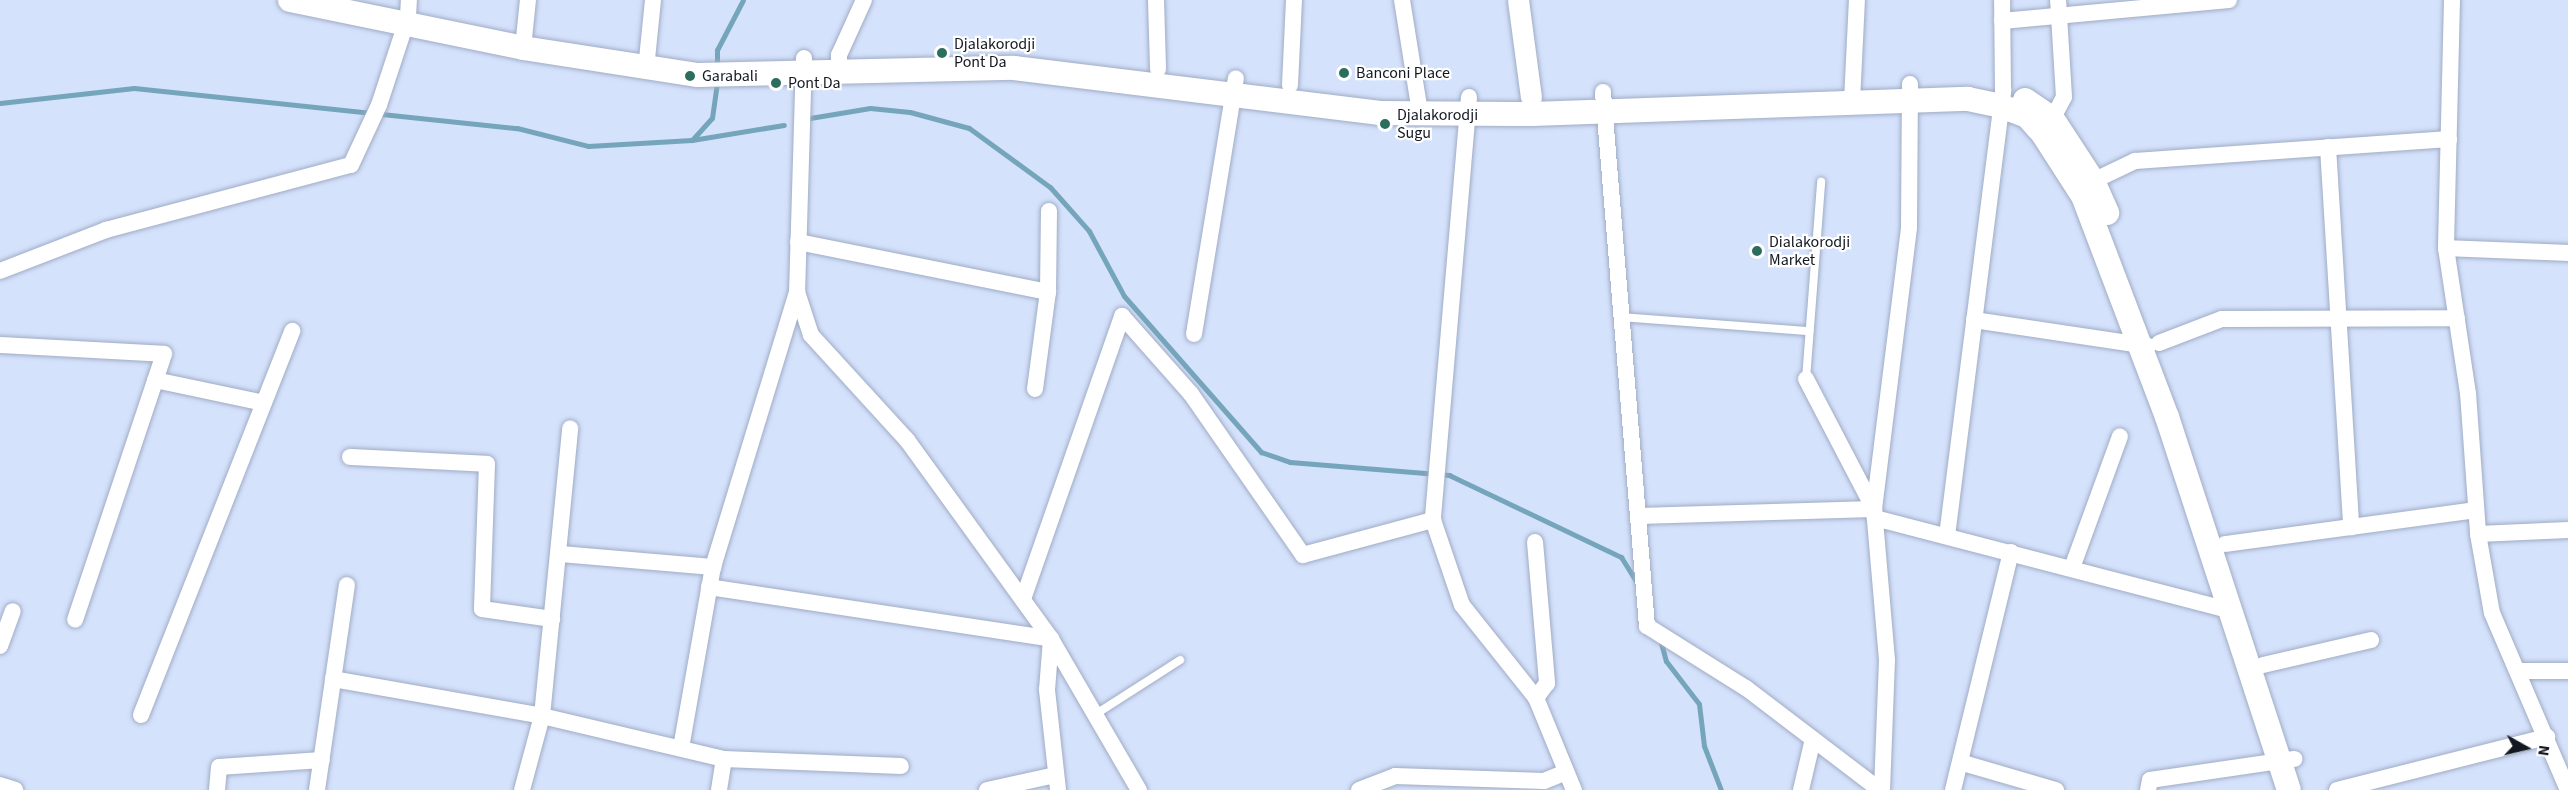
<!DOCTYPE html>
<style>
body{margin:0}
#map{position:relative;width:2568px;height:790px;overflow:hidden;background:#d5e2fc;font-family:"Source Sans 3",sans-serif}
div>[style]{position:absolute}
.stream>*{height:5px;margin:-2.5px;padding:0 2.5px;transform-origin:2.5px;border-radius:2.5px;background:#75a5bb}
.roads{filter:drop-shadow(0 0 2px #a0acc5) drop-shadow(0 0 2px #a0acc5)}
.service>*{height:8px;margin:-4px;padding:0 4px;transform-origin:4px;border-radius:4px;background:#fff}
.minor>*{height:16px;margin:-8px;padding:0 8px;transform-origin:8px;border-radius:8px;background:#fff}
.tertiary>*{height:21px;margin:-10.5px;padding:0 10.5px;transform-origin:10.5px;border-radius:10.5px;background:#fff}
.secondary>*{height:24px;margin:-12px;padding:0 12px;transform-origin:12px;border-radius:12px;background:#fff}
.dots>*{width:16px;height:16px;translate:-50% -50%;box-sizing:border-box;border:3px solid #fff;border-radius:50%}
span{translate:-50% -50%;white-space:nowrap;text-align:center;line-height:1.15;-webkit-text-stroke:4.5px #fff;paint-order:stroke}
.poi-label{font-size:16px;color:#131821}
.left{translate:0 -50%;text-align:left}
.north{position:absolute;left:2496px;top:718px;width:60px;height:60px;-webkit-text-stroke:4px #fff;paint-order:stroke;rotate:98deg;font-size:16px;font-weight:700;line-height:24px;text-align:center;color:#131821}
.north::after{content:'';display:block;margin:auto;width:21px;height:27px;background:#131821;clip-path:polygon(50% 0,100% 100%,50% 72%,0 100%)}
</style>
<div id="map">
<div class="stream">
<i style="left:717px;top:68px;width:18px;rotate:-90deg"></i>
<i style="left:717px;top:50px;width:56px;rotate:-62.5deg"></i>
<i style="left:0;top:103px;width:135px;rotate:-6.4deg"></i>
<i style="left:134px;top:88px;width:385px;rotate:6deg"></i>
<i style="left:517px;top:128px;width:73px;rotate:14.2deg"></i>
<i style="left:588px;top:146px;width:104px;rotate:-3.3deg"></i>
<i style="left:692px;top:140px;width:93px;rotate:-9.3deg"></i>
<i style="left:810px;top:118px;width:61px;rotate:-9.5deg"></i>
<i style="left:870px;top:108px;width:40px;rotate:5.7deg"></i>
<i style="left:910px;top:112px;width:61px;rotate:15.2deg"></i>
<i style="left:969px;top:128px;width:100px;rotate:36.1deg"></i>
<i style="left:1050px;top:187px;width:59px;rotate:48.4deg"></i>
<i style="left:1089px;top:231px;width:74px;rotate:61.7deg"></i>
<i style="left:1124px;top:296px;width:208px;rotate:48.7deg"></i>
<i style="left:1261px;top:452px;width:31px;rotate:19deg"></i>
<i style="left:1290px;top:462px;width:160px;rotate:4.7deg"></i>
<i style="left:1449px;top:475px;width:191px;rotate:25.5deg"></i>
<i style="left:1621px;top:557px;width:32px;rotate:58deg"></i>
<i style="left:692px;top:140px;width:30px;rotate:-48deg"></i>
<i style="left:712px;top:118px;width:37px;rotate:-82deg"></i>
<i style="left:1660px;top:639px;width:23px;rotate:75deg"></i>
<i style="left:1666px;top:661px;width:54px;rotate:52.5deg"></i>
<i style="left:1699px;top:704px;width:42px;rotate:83.2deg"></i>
<i style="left:1704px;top:746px;width:47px;rotate:68.9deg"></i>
</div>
<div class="roads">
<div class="service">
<i style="left:1621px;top:317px;width:189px;rotate:4.3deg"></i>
<i style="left:1806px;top:379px;width:198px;rotate:-85.6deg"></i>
<i style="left:1096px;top:714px;width:100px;rotate:-32.7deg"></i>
</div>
<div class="minor">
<i style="left:1156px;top:0;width:69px;rotate:88.3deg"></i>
<i style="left:1402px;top:0;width:114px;rotate:80.9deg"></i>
<i style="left:2452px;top:0;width:248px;rotate:91.4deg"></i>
<i style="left:2446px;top:248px;width:147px;rotate:81.4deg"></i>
<i style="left:2468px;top:393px;width:141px;rotate:85.9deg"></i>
<i style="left:2478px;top:534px;width:80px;rotate:80deg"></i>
<i style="left:2492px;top:613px;width:193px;rotate:66.8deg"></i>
<i style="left:2002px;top:21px;width:228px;rotate:-5.3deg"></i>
<i style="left:523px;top:48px;width:48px;rotate:-84.1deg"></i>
<i style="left:804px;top:58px;width:234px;rotate:91.7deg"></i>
<i style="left:797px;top:292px;width:45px;rotate:72deg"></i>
<i style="left:811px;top:335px;width:142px;rotate:47.6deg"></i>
<i style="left:907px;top:440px;width:246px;rotate:54.1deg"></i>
<i style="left:1051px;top:639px;width:51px;rotate:94.5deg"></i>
<i style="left:1047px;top:690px;width:101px;rotate:83.7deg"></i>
<i style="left:646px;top:69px;width:69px;rotate:-84.2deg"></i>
<i style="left:839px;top:72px;width:17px;rotate:-90deg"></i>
<i style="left:839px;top:55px;width:60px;rotate:-65.6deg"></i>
<i style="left:1290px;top:85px;width:85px;rotate:-87.3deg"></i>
<i style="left:1603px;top:92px;width:536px;rotate:85.29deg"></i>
<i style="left:1647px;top:626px;width:117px;rotate:32.1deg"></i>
<i style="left:1746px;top:688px;width:168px;rotate:37.3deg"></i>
<i style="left:1469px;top:97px;width:425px;rotate:94.9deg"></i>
<i style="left:1433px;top:520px;width:90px;rotate:71.2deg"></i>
<i style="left:1462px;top:605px;width:119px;rotate:51.5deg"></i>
<i style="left:1536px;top:698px;width:100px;rotate:67.6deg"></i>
<i style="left:1852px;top:101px;width:101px;rotate:-87.2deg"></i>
<i style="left:2048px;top:127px;width:34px;rotate:-62deg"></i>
<i style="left:2064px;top:97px;width:97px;rotate:-93.5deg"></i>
<i style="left:2328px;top:147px;width:381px;rotate:86.5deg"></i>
<i style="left:2093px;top:181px;width:47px;rotate:-25.5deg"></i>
<i style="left:2135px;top:161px;width:315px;rotate:-4deg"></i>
<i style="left:798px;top:242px;width:255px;rotate:11.3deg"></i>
<i style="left:2446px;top:248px;width:122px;rotate:2.3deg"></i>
<i style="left:0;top:271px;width:114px;rotate:-21.1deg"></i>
<i style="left:106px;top:230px;width:253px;rotate:-14.9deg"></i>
<i style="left:351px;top:165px;width:66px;rotate:-65deg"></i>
<i style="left:379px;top:105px;width:93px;rotate:-71.8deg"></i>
<i style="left:408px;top:17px;width:17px;rotate:-87deg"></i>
<i style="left:1122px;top:316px;width:104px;rotate:48.5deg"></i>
<i style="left:1191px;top:394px;width:196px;rotate:55.2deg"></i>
<i style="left:1303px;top:555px;width:135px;rotate:-15.1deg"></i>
<i style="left:1974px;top:320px;width:176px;rotate:8.5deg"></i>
<i style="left:1194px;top:334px;width:259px;rotate:-80.7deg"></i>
<i style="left:2159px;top:343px;width:67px;rotate:-20.9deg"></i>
<i style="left:2222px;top:319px;width:235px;rotate:-0.2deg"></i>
<i style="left:0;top:345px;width:164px;rotate:3.1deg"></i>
<i style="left:164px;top:354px;width:280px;rotate:108.5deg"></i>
<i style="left:1806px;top:379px;width:147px;rotate:62.4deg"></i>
<i style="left:155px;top:380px;width:111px;rotate:11.9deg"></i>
<i style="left:1035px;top:389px;width:98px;rotate:-82.4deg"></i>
<i style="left:1048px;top:292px;width:81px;rotate:-89.3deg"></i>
<i style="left:350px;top:457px;width:137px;rotate:2.9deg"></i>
<i style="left:487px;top:464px;width:145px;rotate:92deg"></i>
<i style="left:482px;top:609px;width:71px;rotate:8.1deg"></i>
<i style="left:1638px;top:516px;width:236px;rotate:-1.7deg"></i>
<i style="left:1875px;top:518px;width:365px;rotate:14.6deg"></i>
<i style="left:2478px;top:534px;width:90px;rotate:-2.5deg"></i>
<i style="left:1947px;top:536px;width:450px;rotate:-82.8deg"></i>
<i style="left:2003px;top:90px;width:90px;rotate:-90.6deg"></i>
<i style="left:1535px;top:542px;width:142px;rotate:85.1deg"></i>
<i style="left:1547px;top:683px;width:19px;rotate:126deg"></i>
<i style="left:2225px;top:544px;width:253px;rotate:-7.7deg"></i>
<i style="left:560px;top:554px;width:154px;rotate:4.9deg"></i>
<i style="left:2072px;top:568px;width:140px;rotate:-70deg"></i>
<i style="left:709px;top:587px;width:346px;rotate:8.6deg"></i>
<i style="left:1051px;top:639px;width:175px;rotate:59.8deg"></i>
<i style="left:1023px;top:599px;width:300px;rotate:-70.7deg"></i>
<i style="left:0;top:646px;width:37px;rotate:-70deg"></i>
<i style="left:2263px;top:665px;width:111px;rotate:-13deg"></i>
<i style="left:2518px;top:671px;width:50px"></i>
<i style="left:333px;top:679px;width:212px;rotate:10deg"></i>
<i style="left:542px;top:716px;width:187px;rotate:13.3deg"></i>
<i style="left:724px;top:759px;width:177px;rotate:2.3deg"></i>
<i style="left:141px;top:715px;width:413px;rotate:-68.5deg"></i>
<i style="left:681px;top:748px;width:184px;rotate:-80deg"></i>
<i style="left:713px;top:567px;width:288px;rotate:-73deg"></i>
<i style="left:1963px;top:763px;width:97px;rotate:16.2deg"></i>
<i style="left:0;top:785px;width:16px;rotate:18deg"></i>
<i style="left:217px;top:790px;width:23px;rotate:-85deg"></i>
<i style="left:219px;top:767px;width:103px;rotate:-3.9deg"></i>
<i style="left:317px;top:790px;width:207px;rotate:-81.7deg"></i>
<i style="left:522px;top:790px;width:77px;rotate:-74.9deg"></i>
<i style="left:542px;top:716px;width:289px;rotate:-84.4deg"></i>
<i style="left:719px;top:790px;width:31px;rotate:-81deg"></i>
<i style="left:987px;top:790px;width:70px;rotate:-12.4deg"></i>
<i style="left:1359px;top:790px;width:39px;rotate:-21deg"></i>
<i style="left:1395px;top:776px;width:149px;rotate:1.9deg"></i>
<i style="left:1544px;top:781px;width:24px;rotate:-22deg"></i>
<i style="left:1801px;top:790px;width:52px;rotate:-76.8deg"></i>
<i style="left:1882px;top:790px;width:130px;rotate:-87.8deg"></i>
<i style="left:1887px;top:660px;width:152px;rotate:-94.9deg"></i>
<i style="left:1874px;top:509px;width:284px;rotate:-82.9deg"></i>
<i style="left:1909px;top:227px;width:143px;rotate:-89.6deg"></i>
<i style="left:1953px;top:790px;width:245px;rotate:-76.3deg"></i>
<i style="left:2148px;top:790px;width:10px;rotate:-79deg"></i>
<i style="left:2150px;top:780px;width:146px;rotate:-8.3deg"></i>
<i style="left:2337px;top:790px;width:217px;rotate:-14.2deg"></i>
</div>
<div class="tertiary">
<i style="left:1518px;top:0;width:98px;rotate:82.4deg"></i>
</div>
<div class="secondary">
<i style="left:290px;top:0;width:238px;rotate:11.6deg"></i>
<i style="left:523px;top:48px;width:177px;rotate:8.8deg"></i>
<i style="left:698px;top:75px;width:316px;rotate:-1.3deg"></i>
<i style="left:1014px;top:68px;width:369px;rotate:7deg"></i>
<i style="left:1380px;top:113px;width:152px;rotate:0.4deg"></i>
<i style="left:1532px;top:114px;width:436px;rotate:-2deg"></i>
<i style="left:1968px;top:99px;width:34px;rotate:12deg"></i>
<i style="left:2001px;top:106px;width:28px;rotate:21deg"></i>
<i style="left:2027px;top:116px;width:24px;rotate:48deg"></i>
<i style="left:2043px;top:134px;width:74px;rotate:57.2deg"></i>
<i style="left:2083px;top:196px;width:236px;rotate:69.2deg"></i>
<i style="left:2167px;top:417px;width:392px;rotate:71.9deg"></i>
<i style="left:2025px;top:100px;width:32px;rotate:34deg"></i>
<i style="left:2052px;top:118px;width:75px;rotate:56.9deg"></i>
<i style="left:2093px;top:181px;width:35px;rotate:66deg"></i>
</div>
</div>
<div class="dots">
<i style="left:942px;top:53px;background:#2c6e5e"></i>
<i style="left:1344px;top:73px;background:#2c6e5e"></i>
<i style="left:690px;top:76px;background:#2c6e5e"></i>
<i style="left:776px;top:83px;background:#2c6e5e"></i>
<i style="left:1385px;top:124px;background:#2c6e5e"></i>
<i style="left:1757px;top:251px;background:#2c6e5e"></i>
</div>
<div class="poi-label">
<span class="left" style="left:954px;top:53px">Djalakorodji<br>Pont Da</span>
<span class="left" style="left:1356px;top:73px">Banconi Place</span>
<span class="left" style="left:702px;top:76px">Garabali</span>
<span class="left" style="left:788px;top:83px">Pont Da</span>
<span class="left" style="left:1397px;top:124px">Djalakorodji<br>Sugu</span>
<span class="left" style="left:1769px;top:251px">Dialakorodji<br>Market</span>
</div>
<div class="north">N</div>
</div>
